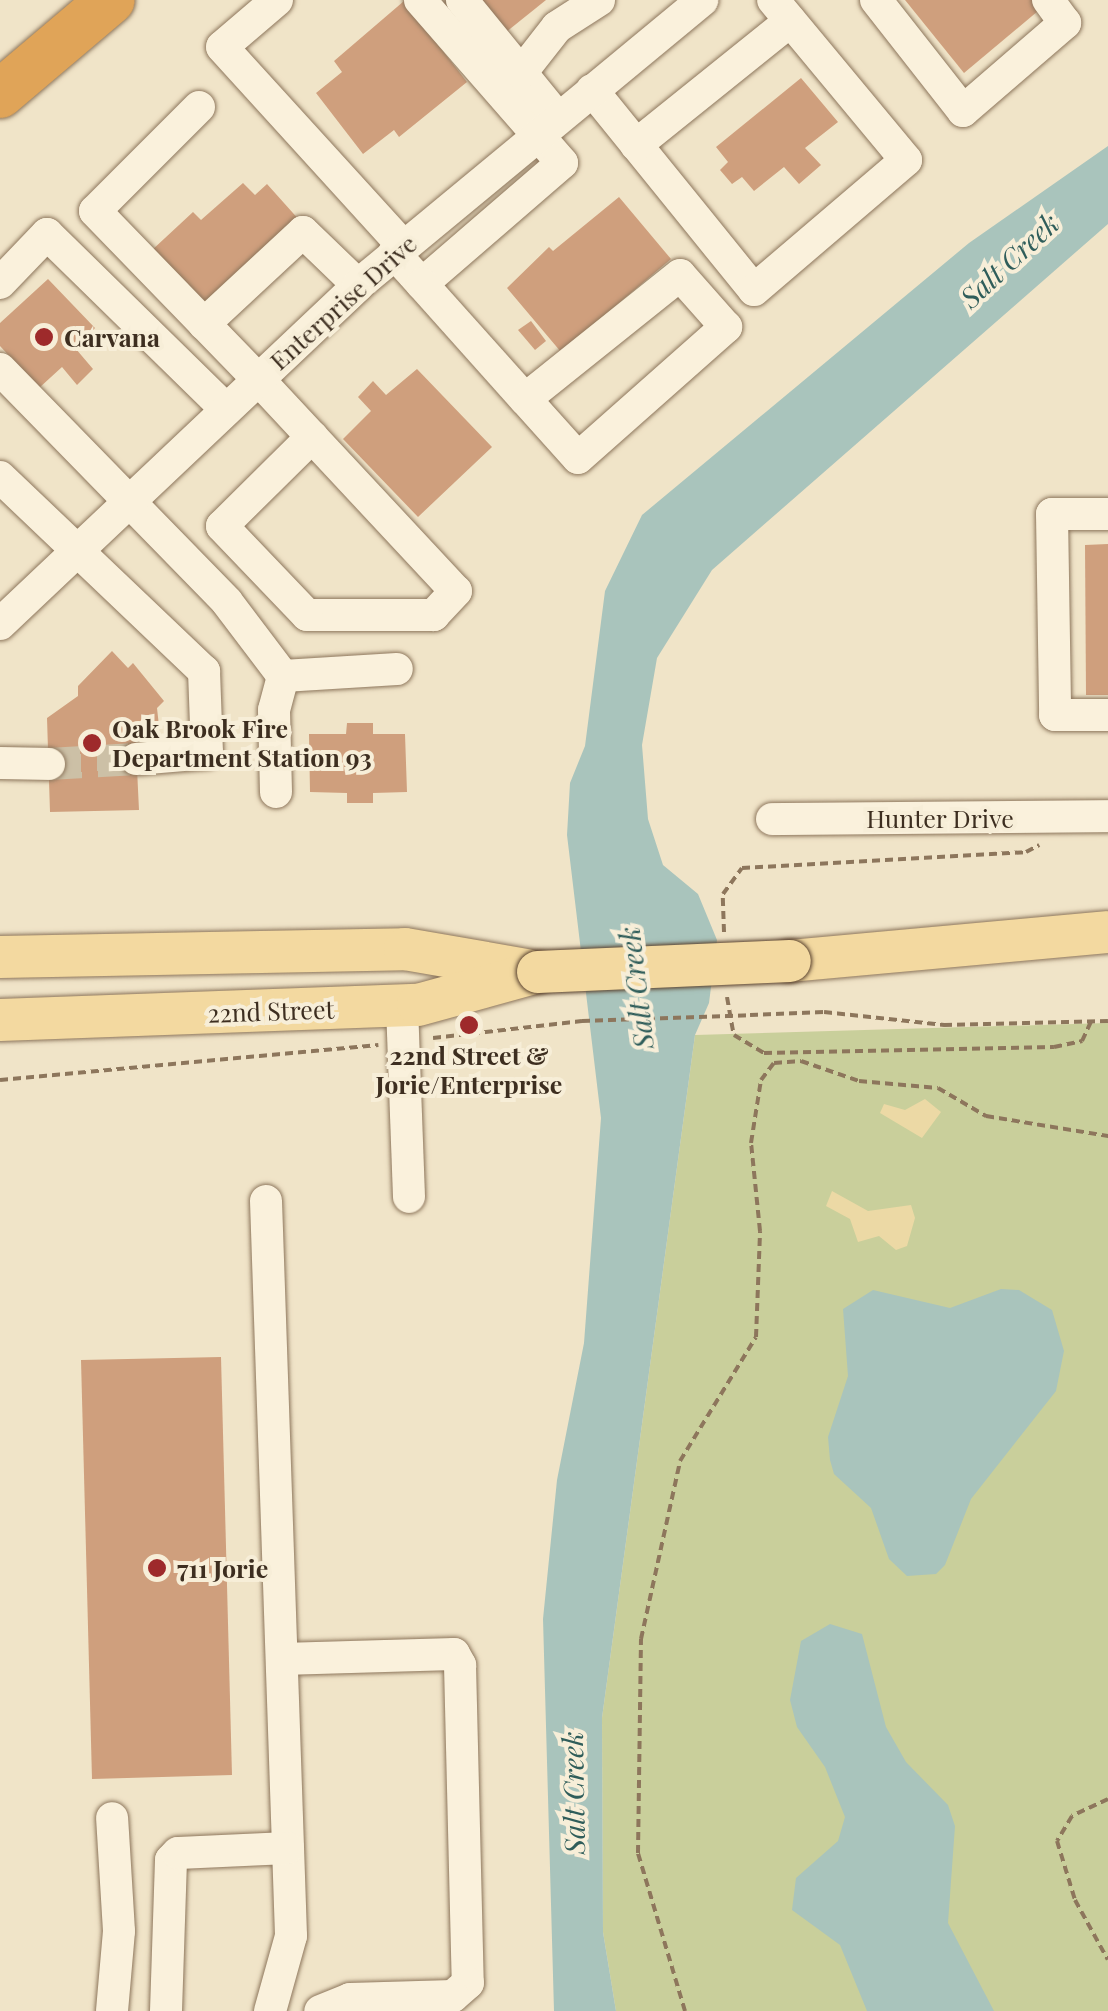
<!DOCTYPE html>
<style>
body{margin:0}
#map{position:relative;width:1108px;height:2011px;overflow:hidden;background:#f0e4c8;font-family:"Playfair Display",serif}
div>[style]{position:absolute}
.green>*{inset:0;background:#c9cf9b}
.sand>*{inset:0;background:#ecd9a5}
.water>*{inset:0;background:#a9c4bc}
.building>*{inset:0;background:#cf9f7d}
.minor-tunnel>*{height:32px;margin-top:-16px;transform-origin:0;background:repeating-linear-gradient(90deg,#ccc0a6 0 32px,transparent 0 48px)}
.path>*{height:4px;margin-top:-2px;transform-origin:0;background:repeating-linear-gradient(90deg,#8d765c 0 8px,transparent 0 13px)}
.roads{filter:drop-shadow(0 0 2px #8d765c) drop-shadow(0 0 2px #8d765c)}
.minor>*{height:32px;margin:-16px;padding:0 16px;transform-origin:16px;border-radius:16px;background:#faf1dc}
.major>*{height:42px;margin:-21px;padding:0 21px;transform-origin:21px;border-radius:21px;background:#f3d9a0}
.highway>*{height:48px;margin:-24px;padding:0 24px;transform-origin:24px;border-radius:24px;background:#e0a458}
.path-bridge>*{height:4px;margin-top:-2px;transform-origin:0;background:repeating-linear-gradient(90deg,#8d765c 0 8px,transparent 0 13px)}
.bridges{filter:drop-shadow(0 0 2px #5b4430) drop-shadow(0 0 2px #5b4430)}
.major-bridge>*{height:42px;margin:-21px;padding:0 21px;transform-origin:21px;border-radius:21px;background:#f3d9a0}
.dots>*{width:28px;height:28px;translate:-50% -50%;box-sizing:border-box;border:5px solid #f7eed8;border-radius:50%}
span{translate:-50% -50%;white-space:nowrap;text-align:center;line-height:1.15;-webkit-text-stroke:8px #f7eed8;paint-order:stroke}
.street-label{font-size:25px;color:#3d2e20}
.poi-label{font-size:25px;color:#3d2e20;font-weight:700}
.left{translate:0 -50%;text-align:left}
.water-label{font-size:28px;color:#2f5d5a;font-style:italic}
</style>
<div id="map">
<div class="green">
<i style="clip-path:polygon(1108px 1023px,1108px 2011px,616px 2011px,603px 1932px,602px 1718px,695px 1035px)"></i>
</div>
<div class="sand">
<i style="clip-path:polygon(925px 1099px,941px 1112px,922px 1138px,880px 1113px,884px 1104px,905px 1110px)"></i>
<i style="clip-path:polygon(832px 1191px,868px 1211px,911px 1205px,915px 1218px,907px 1246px,896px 1250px,879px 1236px,858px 1242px,850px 1219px,826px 1206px)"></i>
</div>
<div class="water">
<i style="clip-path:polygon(1108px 146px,1108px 224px,712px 570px,657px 658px,642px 745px,648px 819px,663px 865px,698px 894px,717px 940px,709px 1003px,695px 1035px,602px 1718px,603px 1932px,616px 2011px,554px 2011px,543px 1619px,557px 1480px,584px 1343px,601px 1118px,567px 835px,570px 783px,585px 746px,605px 591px,642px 515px,969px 243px)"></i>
<i style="clip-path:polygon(1001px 1289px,1019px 1290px,1052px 1310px,1064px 1351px,1056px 1391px,971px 1499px,945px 1565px,936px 1574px,907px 1576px,889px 1559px,871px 1508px,834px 1474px,830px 1460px,828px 1437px,848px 1376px,843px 1309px,873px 1290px,950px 1308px)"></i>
<i style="clip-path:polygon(830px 1624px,862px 1634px,886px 1727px,906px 1762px,948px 1805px,955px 1826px,948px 1923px,994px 2011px,867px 2011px,840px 1945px,792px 1910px,796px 1878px,838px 1841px,845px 1817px,825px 1767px,797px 1727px,790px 1700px,801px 1641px)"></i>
</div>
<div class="building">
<i style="clip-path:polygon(477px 0,546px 0,505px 33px)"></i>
<i style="clip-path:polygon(905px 0,1039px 0,1044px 6px,964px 73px)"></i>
<i style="clip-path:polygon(404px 1px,467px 82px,399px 137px,394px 130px,363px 154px,316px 93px,342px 72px,334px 61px)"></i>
<i style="clip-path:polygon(801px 78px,838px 122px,805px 148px,821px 165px,799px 184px,784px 167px,754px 191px,742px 177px,732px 184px,720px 170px,728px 162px,716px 147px)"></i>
<i style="clip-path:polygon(243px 183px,255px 195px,267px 184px,301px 222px,206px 309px,151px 251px,193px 212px,201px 220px)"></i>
<i style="clip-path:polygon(619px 197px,671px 259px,561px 352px,507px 288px,549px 247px,553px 251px)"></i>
<i style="clip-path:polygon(48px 279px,95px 328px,76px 349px,93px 369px,77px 385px,62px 367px,39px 388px,0 346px,0 323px)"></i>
<i style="clip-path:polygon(531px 321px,546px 341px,535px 350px,518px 330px)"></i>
<i style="clip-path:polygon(417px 369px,492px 447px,418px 517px,343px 439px,371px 411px,358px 397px,373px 381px,386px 395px)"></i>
<i style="clip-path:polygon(1108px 544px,1108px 695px,1086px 695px,1085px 545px)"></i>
<i style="clip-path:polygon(112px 651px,128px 668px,133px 663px,164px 701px,157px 708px,159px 726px,135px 727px,139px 810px,50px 812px,47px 718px,78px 696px,78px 686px)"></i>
<i style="clip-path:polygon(347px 723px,373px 723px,373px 734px,405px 734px,407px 792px,373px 793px,373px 803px,347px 803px,347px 793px,310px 792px,309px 734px,346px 734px)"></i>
<i style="clip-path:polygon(221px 1357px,232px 1775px,92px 1779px,81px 1360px)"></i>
</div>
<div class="minor-tunnel">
<i style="left:49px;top:764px;width:87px;rotate:-3.3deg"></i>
</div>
<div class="path">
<i style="left:724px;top:932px;width:38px;rotate:-92deg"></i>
<i style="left:723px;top:894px;width:32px;rotate:-54deg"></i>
<i style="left:742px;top:868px;width:284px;rotate:-3.2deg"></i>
<i style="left:1026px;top:852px;width:15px;rotate:-28deg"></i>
<i style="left:727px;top:997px;width:39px;rotate:80deg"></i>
<i style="left:734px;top:1035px;width:35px;rotate:31deg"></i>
<i style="left:764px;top:1053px;width:290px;rotate:-1.2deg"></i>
<i style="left:1054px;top:1047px;width:29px;rotate:-12deg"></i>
<i style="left:1082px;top:1041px;width:21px;rotate:-65deg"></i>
<i style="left:750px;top:1015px;width:74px;rotate:-2.3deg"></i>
<i style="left:824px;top:1012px;width:121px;rotate:6.2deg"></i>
<i style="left:944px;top:1025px;width:164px;rotate:-1.4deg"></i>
<i style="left:433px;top:1038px;width:150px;rotate:-6.5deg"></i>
<i style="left:0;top:1080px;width:380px;rotate:-5.3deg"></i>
<i style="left:1108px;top:1799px;width:40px;rotate:155deg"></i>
<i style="left:1072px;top:1816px;width:29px;rotate:121deg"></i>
<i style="left:1057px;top:1841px;width:62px;rotate:73deg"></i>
<i style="left:1075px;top:1900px;width:68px;rotate:61.2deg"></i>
<i style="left:685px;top:2011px;width:165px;rotate:-106.6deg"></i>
<i style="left:638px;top:1853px;width:214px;rotate:-89.2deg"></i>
<i style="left:641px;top:1639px;width:182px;rotate:-77.6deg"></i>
<i style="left:680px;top:1461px;width:145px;rotate:-58.5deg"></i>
<i style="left:756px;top:1337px;width:106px;rotate:-87.8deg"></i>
<i style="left:760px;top:1231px;width:88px;rotate:-95.8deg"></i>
<i style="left:751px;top:1143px;width:64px;rotate:-81deg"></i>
<i style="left:761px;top:1080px;width:21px;rotate:-53deg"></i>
<i style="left:774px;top:1063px;width:27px;rotate:-4deg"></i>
<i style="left:801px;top:1061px;width:61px;rotate:19deg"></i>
<i style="left:859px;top:1081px;width:79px;rotate:5.1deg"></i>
<i style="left:938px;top:1088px;width:56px;rotate:30.3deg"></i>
<i style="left:986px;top:1116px;width:124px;rotate:9.3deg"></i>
</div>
<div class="roads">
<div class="minor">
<i style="left:277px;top:0;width:72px;rotate:139.5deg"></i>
<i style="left:222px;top:47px;width:269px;rotate:47.7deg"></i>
<i style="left:420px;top:0;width:216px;rotate:48.9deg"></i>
<i style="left:562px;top:163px;width:185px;rotate:139.2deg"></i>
<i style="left:462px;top:0;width:152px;rotate:50.9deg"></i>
<i style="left:876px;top:0;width:141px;rotate:51.9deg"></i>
<i style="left:963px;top:111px;width:135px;rotate:-40.8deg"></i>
<i style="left:1065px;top:23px;width:29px;rotate:-126deg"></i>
<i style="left:521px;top:73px;width:58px;rotate:-52deg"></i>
<i style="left:557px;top:27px;width:50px;rotate:-32.7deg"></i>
<i style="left:592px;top:90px;width:257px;rotate:51deg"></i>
<i style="left:754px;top:290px;width:200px;rotate:-40.5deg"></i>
<i style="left:906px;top:160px;width:208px;rotate:-129.7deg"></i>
<i style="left:199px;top:107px;width:147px;rotate:135deg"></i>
<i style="left:95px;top:211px;width:234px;rotate:45.9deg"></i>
<i style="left:258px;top:379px;width:290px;rotate:47deg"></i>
<i style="left:456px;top:591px;width:33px;rotate:133deg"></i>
<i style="left:434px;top:615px;width:127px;rotate:180deg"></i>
<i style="left:307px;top:615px;width:123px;rotate:-133.7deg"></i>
<i style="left:222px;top:526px;width:127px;rotate:-44.7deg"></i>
<i style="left:636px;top:145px;width:198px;rotate:-38.8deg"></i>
<i style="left:394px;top:253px;width:42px;rotate:47.9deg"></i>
<i style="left:422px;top:284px;width:154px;rotate:48.2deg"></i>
<i style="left:525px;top:399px;width:79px;rotate:48.1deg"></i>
<i style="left:578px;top:458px;width:198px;rotate:-41.5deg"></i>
<i style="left:726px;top:327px;width:69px;rotate:-131.5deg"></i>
<i style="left:680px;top:275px;width:198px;rotate:141.3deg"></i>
<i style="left:0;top:283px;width:68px;rotate:-46.2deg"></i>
<i style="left:47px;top:234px;width:250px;rotate:44.4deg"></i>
<i style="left:204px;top:324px;width:135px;rotate:-42.9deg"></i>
<i style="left:303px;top:232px;width:76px;rotate:43.9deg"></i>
<i style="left:0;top:369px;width:325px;rotate:45.7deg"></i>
<i style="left:227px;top:602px;width:93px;rotate:52.9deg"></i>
<i style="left:283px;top:676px;width:114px;rotate:-3.5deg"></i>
<i style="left:0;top:477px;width:282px;rotate:43.6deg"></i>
<i style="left:204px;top:671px;width:82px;rotate:87.9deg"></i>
<i style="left:207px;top:753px;width:71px;rotate:175.2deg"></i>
<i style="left:1108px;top:514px;width:56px;rotate:180deg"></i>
<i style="left:1052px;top:514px;width:201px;rotate:89.1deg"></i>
<i style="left:1055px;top:715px;width:53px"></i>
<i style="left:0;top:624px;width:493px;rotate:-43.4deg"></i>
<i style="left:358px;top:285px;width:447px;rotate:-39.6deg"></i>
<i style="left:0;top:763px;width:49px;rotate:1.2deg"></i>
<i style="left:276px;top:792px;width:82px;rotate:-91.4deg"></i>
<i style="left:274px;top:710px;width:35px;rotate:-75deg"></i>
<i style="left:772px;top:819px;width:336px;rotate:-0.5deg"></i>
<i style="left:402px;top:1006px;width:191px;rotate:87.9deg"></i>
<i style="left:266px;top:1201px;width:735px;rotate:88.05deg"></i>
<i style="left:291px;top:1936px;width:78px;rotate:105.6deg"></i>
<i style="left:282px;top:1659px;width:172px;rotate:-1.7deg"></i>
<i style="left:454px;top:1654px;width:13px;rotate:61deg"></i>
<i style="left:460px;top:1665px;width:318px;rotate:88.6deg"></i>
<i style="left:468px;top:1983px;width:20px;rotate:139deg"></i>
<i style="left:453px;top:1996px;width:103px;rotate:178.3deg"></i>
<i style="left:350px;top:1999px;width:32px;rotate:158deg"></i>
<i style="left:112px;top:2011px;width:80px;rotate:-85deg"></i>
<i style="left:119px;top:1931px;width:113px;rotate:-93.5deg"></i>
<i style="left:166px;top:2011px;width:151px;rotate:-88.1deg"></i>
<i style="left:171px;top:1860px;width:10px;rotate:-45deg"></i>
<i style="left:178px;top:1853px;width:110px;rotate:-2.6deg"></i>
</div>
<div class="major">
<i style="left:0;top:957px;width:405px;rotate:-1.1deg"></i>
<i style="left:405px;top:949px;width:124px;rotate:9.8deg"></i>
<i style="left:790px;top:961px;width:319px;rotate:-5.2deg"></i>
<i style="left:0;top:1020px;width:418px;rotate:-2.1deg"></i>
<i style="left:418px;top:1005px;width:124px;rotate:-15.4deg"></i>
</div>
<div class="highway">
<i style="left:0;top:94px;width:145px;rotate:-40.3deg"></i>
</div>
</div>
<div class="path-bridge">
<i style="left:582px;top:1021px;width:168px;rotate:-2deg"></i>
</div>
<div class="bridges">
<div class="major-bridge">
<i style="left:538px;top:972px;width:252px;rotate:-2.5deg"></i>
</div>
</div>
<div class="dots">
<i style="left:44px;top:337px;background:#9e2a2b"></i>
<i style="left:92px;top:743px;background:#9e2a2b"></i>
<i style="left:469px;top:1025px;background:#9e2a2b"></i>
<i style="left:157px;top:1568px;background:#9e2a2b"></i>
</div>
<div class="street-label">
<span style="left:343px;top:302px;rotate:-42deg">Enterprise Drive</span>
<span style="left:940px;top:818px">Hunter Drive</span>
<span style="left:271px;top:1011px;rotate:-2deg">22nd Street</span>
</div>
<div class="poi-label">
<span class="left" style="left:64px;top:337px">Carvana</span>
<span class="left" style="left:112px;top:743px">Oak Brook Fire<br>Department Station 93</span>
<span style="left:469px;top:1070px">22nd Street &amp;<br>Jorie/Enterprise</span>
<span class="left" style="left:177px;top:1568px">711 Jorie</span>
</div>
<div class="water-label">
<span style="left:1009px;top:260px;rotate:-43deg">Salt Creek</span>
<span style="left:636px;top:988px;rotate:-97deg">Salt Creek</span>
<span style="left:573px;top:1793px;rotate:-91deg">Salt Creek</span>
</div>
</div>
